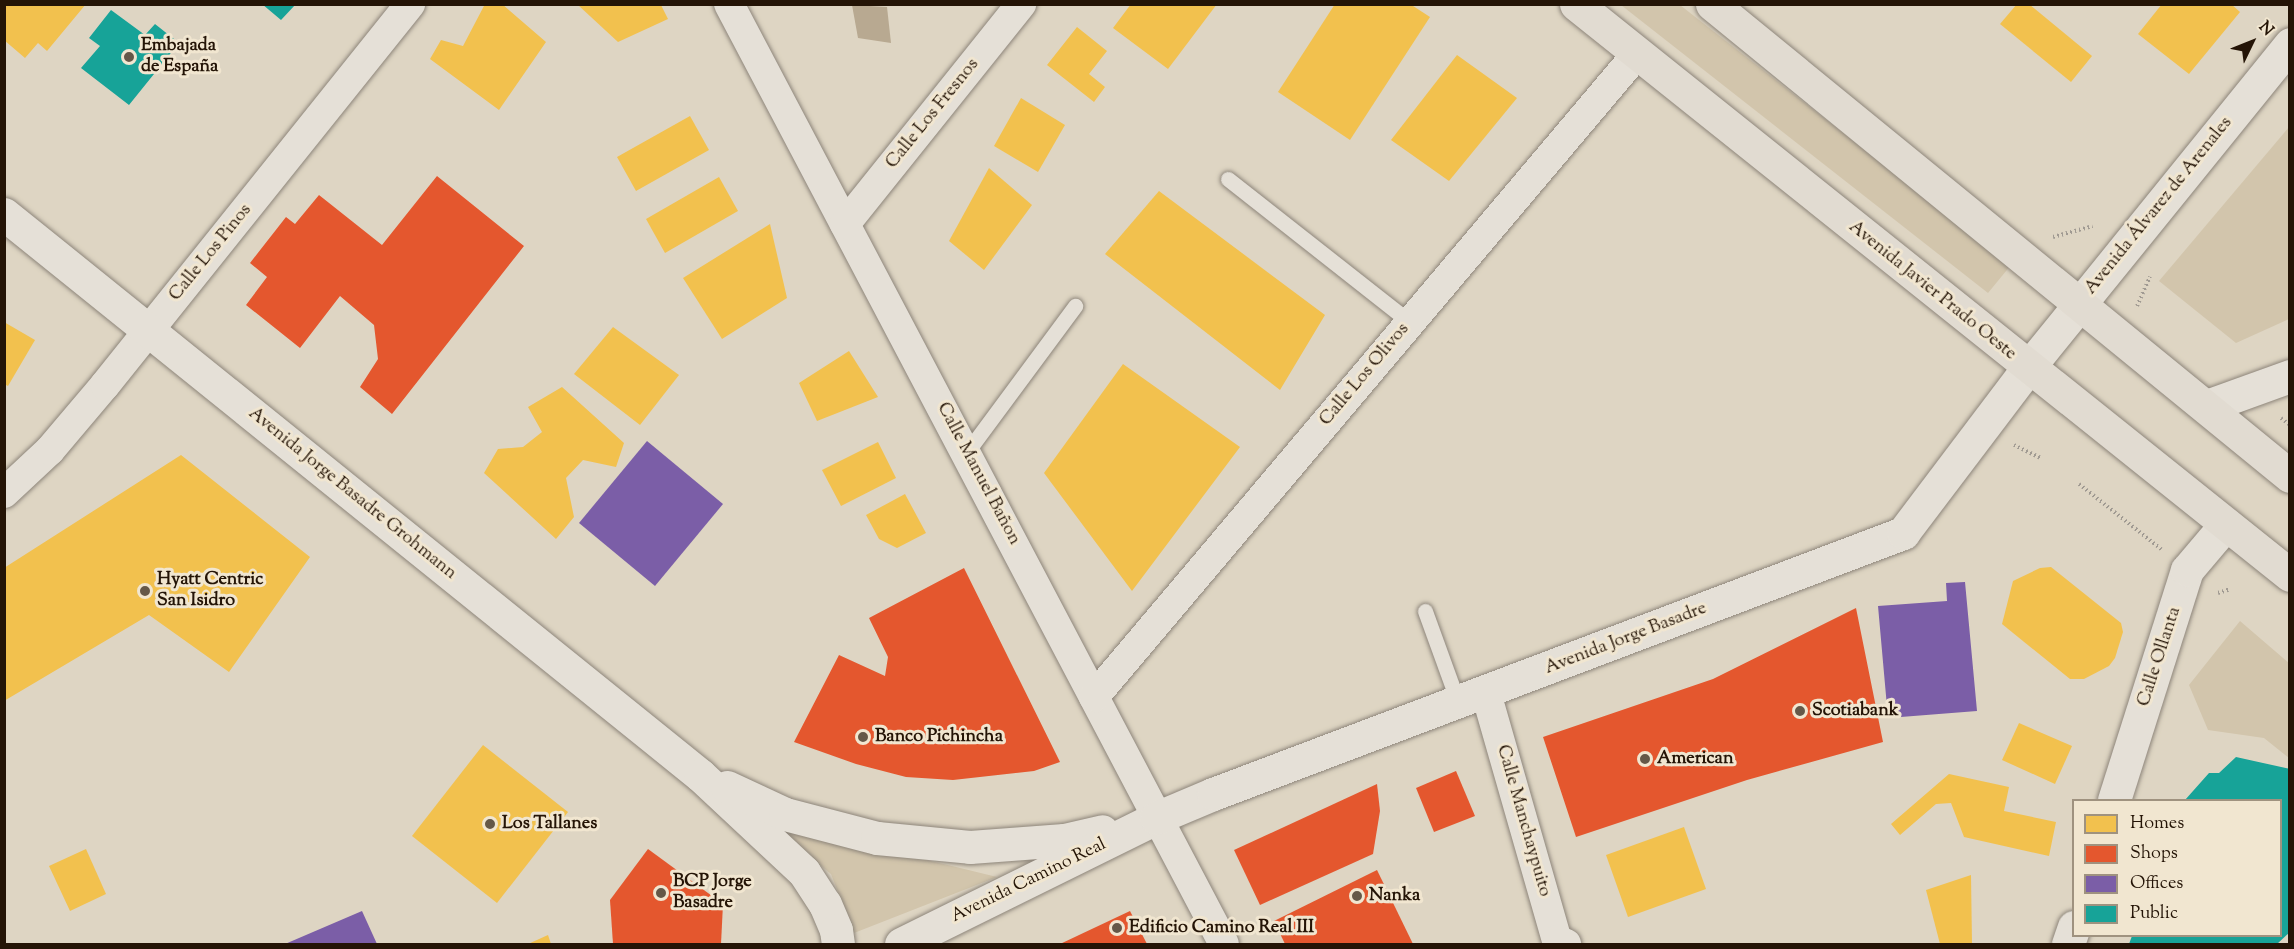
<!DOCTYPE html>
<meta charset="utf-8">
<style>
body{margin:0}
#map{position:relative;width:2294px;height:949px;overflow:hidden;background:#ded5c3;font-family:"Sorts Mill Goudy",serif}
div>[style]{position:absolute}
.green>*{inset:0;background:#d2c5ac}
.water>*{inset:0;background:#b8a991}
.homes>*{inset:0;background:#f2c14e}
.shops>*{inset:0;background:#e4572e}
.offices>*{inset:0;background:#7b5ea7}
.public>*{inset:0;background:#17a398}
.path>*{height:4px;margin-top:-2px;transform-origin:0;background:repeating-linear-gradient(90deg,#a09a92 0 1.5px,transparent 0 4.5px)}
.roads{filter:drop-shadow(0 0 2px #8d857a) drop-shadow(0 0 2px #8d857a)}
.lane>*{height:15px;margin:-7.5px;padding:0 7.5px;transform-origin:7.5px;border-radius:7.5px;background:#e5e0d7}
.street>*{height:30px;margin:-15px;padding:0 15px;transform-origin:15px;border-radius:15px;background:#e5e0d7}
.secondary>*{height:33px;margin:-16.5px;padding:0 16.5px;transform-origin:16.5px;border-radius:16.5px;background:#e5e0d7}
.primary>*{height:33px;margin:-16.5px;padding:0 16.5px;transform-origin:16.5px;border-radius:16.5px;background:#e1dbd1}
.dots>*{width:16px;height:16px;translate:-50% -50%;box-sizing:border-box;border:3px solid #f1e6d0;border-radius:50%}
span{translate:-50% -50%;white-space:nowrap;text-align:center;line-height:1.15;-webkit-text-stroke:6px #f1e6d0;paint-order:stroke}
.poi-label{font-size:18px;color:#241406;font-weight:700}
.left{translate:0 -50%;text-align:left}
.street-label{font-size:18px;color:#241406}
.frame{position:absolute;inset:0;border:6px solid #241406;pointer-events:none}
.legend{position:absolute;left:2072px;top:799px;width:210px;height:138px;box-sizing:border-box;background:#f1e6d0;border:2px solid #9f927f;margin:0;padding:8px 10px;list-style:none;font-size:18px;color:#241406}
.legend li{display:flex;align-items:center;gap:12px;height:30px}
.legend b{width:30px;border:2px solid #9f927f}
.north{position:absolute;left:2222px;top:12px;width:60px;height:60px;-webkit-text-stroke:4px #f1e6d0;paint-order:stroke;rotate:47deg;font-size:16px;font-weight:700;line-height:24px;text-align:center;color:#241406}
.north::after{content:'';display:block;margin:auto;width:21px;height:27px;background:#241406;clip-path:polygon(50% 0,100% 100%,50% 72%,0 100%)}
</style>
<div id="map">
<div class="green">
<i style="clip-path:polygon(1621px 5px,1680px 5px,2011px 265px,1988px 293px)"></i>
<i style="clip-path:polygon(2289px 127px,2289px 319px,2236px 343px,2159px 281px)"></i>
<i style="clip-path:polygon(2240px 621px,2289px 663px,2289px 758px,2264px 738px,2208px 730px,2189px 685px)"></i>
<i style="clip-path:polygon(770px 824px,952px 866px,997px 877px,854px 933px,831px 874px)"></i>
</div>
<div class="water">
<i style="clip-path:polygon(852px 5px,887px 7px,891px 43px,858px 38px)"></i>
</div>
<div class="homes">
<i style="clip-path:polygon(4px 4px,86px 4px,47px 51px,38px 43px,25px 58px,4px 40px)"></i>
<i style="clip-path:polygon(485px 4px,502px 4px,546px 42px,499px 110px,430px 59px,441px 40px,463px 46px)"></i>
<i style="clip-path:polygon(1131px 4px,1217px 4px,1168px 69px,1113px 28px)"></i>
<i style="clip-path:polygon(1335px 4px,1410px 4px,1430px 17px,1350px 140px,1278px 92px)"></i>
<i style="clip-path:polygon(2017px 4px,2029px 4px,2092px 56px,2071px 82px,2000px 24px)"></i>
<i style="clip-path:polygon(2162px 4px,2231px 4px,2240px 12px,2189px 74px,2138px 34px)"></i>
<i style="clip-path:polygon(578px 5px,661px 5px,668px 19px,618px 42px)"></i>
<i style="clip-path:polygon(1077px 27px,1107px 51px,1089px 74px,1105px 87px,1094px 102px,1047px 65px)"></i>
<i style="clip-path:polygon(1457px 55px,1517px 98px,1449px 181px,1391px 140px)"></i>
<i style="clip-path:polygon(1021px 98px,1065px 125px,1038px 172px,994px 146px)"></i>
<i style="clip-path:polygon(690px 116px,709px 150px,636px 191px,617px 157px)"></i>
<i style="clip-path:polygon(989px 168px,1032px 205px,984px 270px,949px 241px)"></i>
<i style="clip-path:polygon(719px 177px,738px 211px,665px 253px,646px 219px)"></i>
<i style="clip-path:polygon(1159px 191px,1325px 315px,1280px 390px,1105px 254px)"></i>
<i style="clip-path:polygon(770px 224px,787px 298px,722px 339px,683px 278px)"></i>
<i style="clip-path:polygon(4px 322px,35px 340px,8px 386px,4px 384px)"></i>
<i style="clip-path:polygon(613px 327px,679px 375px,640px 425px,574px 374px)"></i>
<i style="clip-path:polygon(849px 351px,878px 397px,817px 421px,799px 383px)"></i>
<i style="clip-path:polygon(1123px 364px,1240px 447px,1132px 591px,1044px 473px)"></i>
<i style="clip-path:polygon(562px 387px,624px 443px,616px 467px,583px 460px,566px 478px,574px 517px,556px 539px,484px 473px,498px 449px,523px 447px,542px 432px,528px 407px)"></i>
<i style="clip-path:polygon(878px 442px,896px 478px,841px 506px,822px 470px)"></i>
<i style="clip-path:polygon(181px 455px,310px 557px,229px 672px,149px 615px,4px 701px,4px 568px)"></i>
<i style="clip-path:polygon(905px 494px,926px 533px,897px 548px,879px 539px,866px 515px)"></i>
<i style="clip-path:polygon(2051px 567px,2121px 623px,2123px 632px,2115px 658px,2109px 666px,2084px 679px,2070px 679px,2002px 624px,2013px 581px,2040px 568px)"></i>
<i style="clip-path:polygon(2019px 723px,2072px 746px,2055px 784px,2002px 760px)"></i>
<i style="clip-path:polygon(483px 745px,568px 812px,497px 903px,412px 836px)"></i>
<i style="clip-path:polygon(1949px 774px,2009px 787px,2004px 811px,2056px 822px,2049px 856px,1964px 837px,1951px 803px,1936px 804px,1900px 835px,1891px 824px)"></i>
<i style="clip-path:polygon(1684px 827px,1706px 889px,1628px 917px,1606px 855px)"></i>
<i style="clip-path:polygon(86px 849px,106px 894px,70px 911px,49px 866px)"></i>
<i style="clip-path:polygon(1971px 875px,1972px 944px,1940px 944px,1926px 890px)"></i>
<i style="clip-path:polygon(548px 935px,551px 944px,528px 944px)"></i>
</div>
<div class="shops">
<i style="clip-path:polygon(437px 176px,524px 246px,392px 414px,360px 387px,378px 359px,374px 325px,340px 296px,300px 348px,246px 305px,267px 277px,250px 263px,286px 217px,295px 224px,319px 195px,382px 245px)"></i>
<i style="clip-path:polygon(964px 568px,1060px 762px,1034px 771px,953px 780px,906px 777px,856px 764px,794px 742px,839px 655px,885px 676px,888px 657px,869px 618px)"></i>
<i style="clip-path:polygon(1856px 608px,1883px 742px,1747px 780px,1576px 837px,1543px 737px,1713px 679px)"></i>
<i style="clip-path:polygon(1456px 771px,1475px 816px,1434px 832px,1416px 788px)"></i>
<i style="clip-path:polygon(1377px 784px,1380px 811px,1373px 854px,1260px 905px,1234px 850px)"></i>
<i style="clip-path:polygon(648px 849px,723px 904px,721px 944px,613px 944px,610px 900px)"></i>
<i style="clip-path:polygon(1377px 870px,1413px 944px,1285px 944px,1274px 921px)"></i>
<i style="clip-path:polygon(1130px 911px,1147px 944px,1060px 944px)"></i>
</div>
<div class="offices">
<i style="clip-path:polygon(647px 441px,723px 504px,655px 586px,579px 523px)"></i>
<i style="clip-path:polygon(1965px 582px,1977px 711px,1888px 718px,1878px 606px,1947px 601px,1946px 583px)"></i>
<i style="clip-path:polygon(362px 911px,377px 944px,285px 944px)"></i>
</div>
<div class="public">
<i style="clip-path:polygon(262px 4px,296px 4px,281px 20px)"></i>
<i style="clip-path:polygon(111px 10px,145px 35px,155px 24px,179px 43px,129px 105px,81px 68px,100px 46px,89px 38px)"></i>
<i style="clip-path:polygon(2236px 757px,2290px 769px,2290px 932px,2277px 944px,2129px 944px,2132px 936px,2280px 936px,2280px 800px,2185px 800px,2209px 773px,2219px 773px)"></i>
</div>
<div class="path">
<i style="left:2053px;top:237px;width:41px;rotate:-15.4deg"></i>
<i style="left:2137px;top:306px;width:32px;rotate:-66deg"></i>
<i style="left:2281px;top:418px;width:11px;rotate:38deg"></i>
<i style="left:2014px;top:445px;width:30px;rotate:26deg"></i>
<i style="left:2079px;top:484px;width:105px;rotate:38.4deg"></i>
<i style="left:2218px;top:593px;width:13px;rotate:-18deg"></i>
</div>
<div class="roads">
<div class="lane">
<i style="left:1228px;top:179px;width:231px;rotate:38.2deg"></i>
<i style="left:967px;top:452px;width:182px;rotate:-53.5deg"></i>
<i style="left:1425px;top:611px;width:97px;rotate:70.1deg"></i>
</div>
<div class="street">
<i style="left:729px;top:4px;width:1062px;rotate:62.23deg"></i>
<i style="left:845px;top:224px;width:282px;rotate:-51.3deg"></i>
<i style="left:4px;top:493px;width:63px;rotate:-43.1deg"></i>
<i style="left:50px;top:450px;width:85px;rotate:-49.8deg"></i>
<i style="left:105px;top:385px;width:488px;rotate:-51.3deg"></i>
<i style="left:1486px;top:693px;width:257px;rotate:74deg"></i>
<i style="left:1557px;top:940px;width:10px;rotate:24deg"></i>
<i style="left:1094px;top:697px;width:842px;rotate:-49.82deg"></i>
</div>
<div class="secondary">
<i style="left:4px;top:214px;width:894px;rotate:38.87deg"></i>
<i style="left:700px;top:775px;width:142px;rotate:43deg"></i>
<i style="left:804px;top:872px;width:38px;rotate:57deg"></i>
<i style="left:825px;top:904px;width:28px;rotate:67deg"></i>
<i style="left:836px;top:930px;width:14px;rotate:82deg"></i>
<i style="left:2207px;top:406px;width:88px;rotate:-19.9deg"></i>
<i style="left:727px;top:787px;width:64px;rotate:25deg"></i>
<i style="left:785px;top:814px;width:95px;rotate:14.6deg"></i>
<i style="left:877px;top:838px;width:93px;rotate:5.5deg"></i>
<i style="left:970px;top:847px;width:94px;rotate:-4.3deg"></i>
<i style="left:1064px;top:840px;width:39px;rotate:-13deg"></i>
<i style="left:2114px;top:800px;width:241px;rotate:-72.4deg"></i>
<i style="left:2187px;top:570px;width:60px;rotate:-49.7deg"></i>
<i style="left:901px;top:944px;width:284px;rotate:-26.3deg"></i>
<i style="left:1156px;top:818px;width:62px;rotate:-22.8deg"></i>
<i style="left:1213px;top:794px;width:738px;rotate:-20.72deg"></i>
<i style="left:1903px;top:533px;width:207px;rotate:-52.9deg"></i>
<i style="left:2028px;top:368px;width:417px;rotate:-51deg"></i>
<i style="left:2068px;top:944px;width:18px;rotate:-71deg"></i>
</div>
<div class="primary">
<i style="left:1576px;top:4px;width:914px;rotate:38.65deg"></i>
<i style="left:1712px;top:4px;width:746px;rotate:39.24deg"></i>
</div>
</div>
<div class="dots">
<i style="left:129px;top:57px;background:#655848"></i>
<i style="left:145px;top:591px;background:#655848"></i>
<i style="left:1800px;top:711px;background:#655848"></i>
<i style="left:863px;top:737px;background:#655848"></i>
<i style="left:1645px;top:759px;background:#655848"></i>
<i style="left:490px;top:824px;background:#655848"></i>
<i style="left:661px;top:893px;background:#655848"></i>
<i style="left:1357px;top:896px;background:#655848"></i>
<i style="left:1117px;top:928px;background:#655848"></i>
</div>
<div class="poi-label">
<span class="left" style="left:141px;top:57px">Embajada<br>de España</span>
<span class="left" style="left:157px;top:591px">Hyatt Centric<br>San Isidro</span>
<span class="left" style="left:1812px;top:711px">Scotiabank</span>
<span class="left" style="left:875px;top:737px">Banco Pichincha</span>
<span class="left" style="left:1657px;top:759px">American</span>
<span class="left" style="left:502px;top:824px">Los Tallanes</span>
<span class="left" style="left:673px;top:893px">BCP Jorge<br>Basadre</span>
<span class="left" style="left:1369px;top:896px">Nanka</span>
<span class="left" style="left:1129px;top:928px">Edificio Camino Real III</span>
</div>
<div class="street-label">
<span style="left:933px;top:114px;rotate:-51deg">Calle Los Fresnos</span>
<span style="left:2159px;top:206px;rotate:-51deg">Avenida Álvarez de Arenales</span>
<span style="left:211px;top:253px;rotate:-51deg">Calle Los Pinos</span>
<span style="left:1932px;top:291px;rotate:39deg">Avenida Javier Prado Oeste</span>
<span style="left:1365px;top:375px;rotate:-50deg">Calle Los Olivos</span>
<span style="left:978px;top:474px;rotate:62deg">Calle Manuel Bañon</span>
<span style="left:352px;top:494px;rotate:39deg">Avenida Jorge Basadre Grohmann</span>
<span style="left:1626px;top:639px;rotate:-21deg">Avenida Jorge Basadre</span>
<span style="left:2160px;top:657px;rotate:-72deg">Calle Ollanta</span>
<span style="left:1523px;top:821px;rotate:74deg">Calle Manchaypuito</span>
<span style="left:1029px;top:881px;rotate:-26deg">Avenida Camino Real</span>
</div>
<div class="frame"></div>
<ul class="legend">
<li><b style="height:16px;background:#f2c14e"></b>Homes</li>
<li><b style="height:16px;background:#e4572e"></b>Shops</li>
<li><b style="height:16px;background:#7b5ea7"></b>Offices</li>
<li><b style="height:16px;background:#17a398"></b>Public</li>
</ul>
<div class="north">N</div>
</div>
